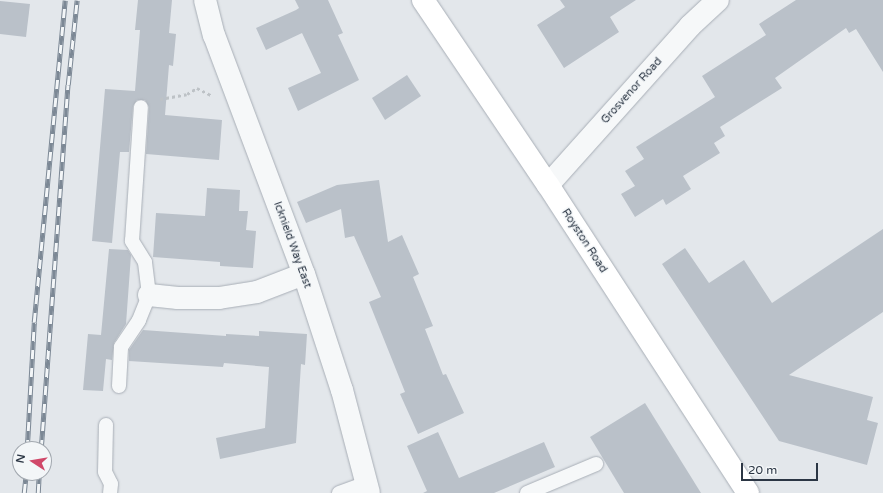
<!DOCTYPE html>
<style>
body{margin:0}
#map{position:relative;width:883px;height:493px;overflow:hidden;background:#e3e7eb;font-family:"Varela Round",sans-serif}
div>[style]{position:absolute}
.building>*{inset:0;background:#bac1c9}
.path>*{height:2.5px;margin-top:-1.25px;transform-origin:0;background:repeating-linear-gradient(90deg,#bdc2c6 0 3px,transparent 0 6px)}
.roads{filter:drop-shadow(0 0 1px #a8aeb6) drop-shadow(0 0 1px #a8aeb6)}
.lane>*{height:14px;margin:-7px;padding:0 7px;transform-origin:7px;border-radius:7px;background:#f6f8f9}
.street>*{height:22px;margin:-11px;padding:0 11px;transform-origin:11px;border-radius:11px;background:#f6f8f9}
.secondary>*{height:22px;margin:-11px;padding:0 11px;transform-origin:11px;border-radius:11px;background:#fff}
.rail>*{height:4.5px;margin-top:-2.25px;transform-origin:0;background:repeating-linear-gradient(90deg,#f3f6f8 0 9px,#7c8895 0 18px);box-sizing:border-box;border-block:1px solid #7c8895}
span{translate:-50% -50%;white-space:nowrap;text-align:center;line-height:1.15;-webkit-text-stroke:3px #f3f6f8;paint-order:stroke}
.street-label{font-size:11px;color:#2b3644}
.north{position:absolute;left:12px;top:441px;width:40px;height:40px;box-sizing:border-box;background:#f3f6f8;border:1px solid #a3a9b0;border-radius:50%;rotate:282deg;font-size:11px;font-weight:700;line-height:16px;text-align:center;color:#2b3644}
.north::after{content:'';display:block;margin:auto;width:14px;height:18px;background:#d04869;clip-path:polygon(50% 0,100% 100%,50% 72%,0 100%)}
.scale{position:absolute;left:741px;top:463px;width:77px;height:18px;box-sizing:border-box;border:2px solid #2b3644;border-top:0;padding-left:5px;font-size:12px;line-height:14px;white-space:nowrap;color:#2b3644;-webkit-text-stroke:3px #f3f6f8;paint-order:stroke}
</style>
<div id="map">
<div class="building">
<i style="clip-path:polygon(138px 0,172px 0,169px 33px,176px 34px,173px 66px,169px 65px,165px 115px,222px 120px,219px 160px,146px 154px,149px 107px,145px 100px,137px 100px,133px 106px,129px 152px,120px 152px,112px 243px,92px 241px,105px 89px,135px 91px,140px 30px,135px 30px)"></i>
<i style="clip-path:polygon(295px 0,328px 0,343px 33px,338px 35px,359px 80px,298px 111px,288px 88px,321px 73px,302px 33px,266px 50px,256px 28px,296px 10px,299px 8px)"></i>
<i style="clip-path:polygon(560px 0,636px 0,610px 17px,619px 32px,564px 68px,537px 25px,565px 7px)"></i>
<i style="clip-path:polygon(796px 0,883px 0,883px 72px,856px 29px,849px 33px,846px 28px,775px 78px,782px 88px,720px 127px,725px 136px,714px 143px,720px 153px,683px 176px,691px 189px,666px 205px,663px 199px,635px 217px,621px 194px,635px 186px,625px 171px,644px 159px,636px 147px,715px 97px,702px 76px,766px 35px,759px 24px)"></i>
<i style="clip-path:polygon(0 1px,30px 4px,26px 37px,0 34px)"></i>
<i style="clip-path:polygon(407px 75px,421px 96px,385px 120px,372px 98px)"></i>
<i style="clip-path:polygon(379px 180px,388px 242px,402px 235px,419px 274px,413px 277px,433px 326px,425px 329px,443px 375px,446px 374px,464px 413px,418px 434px,400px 394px,405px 392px,369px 302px,381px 297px,354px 236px,345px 238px,341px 209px,306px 223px,297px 202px,337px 185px)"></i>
<i style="clip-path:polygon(207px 188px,240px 190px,239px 211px,248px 211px,246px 230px,256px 231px,253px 268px,220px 266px,220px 262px,153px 257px,156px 213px,205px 216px)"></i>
<i style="clip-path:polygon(883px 229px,883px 312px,789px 375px,873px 397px,867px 420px,878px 423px,867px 465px,779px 441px,662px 264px,685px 248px,709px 283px,744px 260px,772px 303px)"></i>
<i style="clip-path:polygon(109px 249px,128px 250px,131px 255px,126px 324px,114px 343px,112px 360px,106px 359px,103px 391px,83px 390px,88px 334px,101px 335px)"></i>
<i style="clip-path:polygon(143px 330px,226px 336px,226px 334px,259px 336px,259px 331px,307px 334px,305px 365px,301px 364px,296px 443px,220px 459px,216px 438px,265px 428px,269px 367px,224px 363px,223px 367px,129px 361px,129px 350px)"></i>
<i style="clip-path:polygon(645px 403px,701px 493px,624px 493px,590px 437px)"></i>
<i style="clip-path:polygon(438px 432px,459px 478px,544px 442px,555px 467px,494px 493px,423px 493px,427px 491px,407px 446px)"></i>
</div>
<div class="path">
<i style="left:160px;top:99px;width:27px;rotate:-10deg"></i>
<i style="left:187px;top:94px;width:12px;rotate:-31deg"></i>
<i style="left:197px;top:88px;width:16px;rotate:27deg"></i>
</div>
<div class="roads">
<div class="lane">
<i style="left:119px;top:386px;width:39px;rotate:-87deg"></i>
<i style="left:121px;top:347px;width:32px;rotate:-56deg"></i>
<i style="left:139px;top:320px;width:27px;rotate:-68deg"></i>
<i style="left:149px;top:295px;width:33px;rotate:-97deg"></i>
<i style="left:145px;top:262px;width:25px;rotate:-122deg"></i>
<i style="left:132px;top:241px;width:134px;rotate:-86.2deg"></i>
<i style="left:106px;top:425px;width:47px;rotate:91.2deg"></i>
<i style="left:105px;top:472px;width:13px;rotate:63deg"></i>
<i style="left:111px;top:484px;width:9px;rotate:96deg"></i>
<i style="left:339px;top:493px;width:30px;rotate:-20deg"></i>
<i style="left:527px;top:493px;width:75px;rotate:-22.8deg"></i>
</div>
<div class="street">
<i style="left:205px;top:0;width:36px;rotate:76deg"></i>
<i style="left:214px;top:35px;width:255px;rotate:69.4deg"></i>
<i style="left:304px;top:274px;width:122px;rotate:71.9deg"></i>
<i style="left:342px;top:390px;width:106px;rotate:75.3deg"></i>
<i style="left:548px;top:185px;width:213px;rotate:-48.2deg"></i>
<i style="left:690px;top:26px;width:38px;rotate:-43deg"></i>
<i style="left:149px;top:295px;width:29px;rotate:6deg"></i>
<i style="left:178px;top:298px;width:41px"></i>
<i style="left:219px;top:298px;width:38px;rotate:-9deg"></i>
<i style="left:257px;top:292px;width:50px;rotate:-21deg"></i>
</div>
<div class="secondary">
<i style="left:423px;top:0;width:223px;rotate:56deg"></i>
<i style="left:548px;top:185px;width:367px;rotate:57deg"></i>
</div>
</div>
<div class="rail">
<i style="left:27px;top:449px;width:127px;rotate:-86.8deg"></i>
<i style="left:34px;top:322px;width:323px;rotate:-84.5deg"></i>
<i style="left:41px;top:449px;width:365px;rotate:-85.8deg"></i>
<i style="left:68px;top:85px;width:85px;rotate:-84deg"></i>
<i style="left:24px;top:493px;width:20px;rotate:-84deg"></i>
<i style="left:38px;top:493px;width:20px;rotate:-87deg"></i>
</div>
<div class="street-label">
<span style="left:632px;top:91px;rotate:-48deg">Grosvenor Road</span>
<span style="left:584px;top:241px;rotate:57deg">Royston Road</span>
<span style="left:292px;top:245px;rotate:70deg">Icknield Way East</span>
</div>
<div class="north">N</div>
<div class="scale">20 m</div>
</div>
